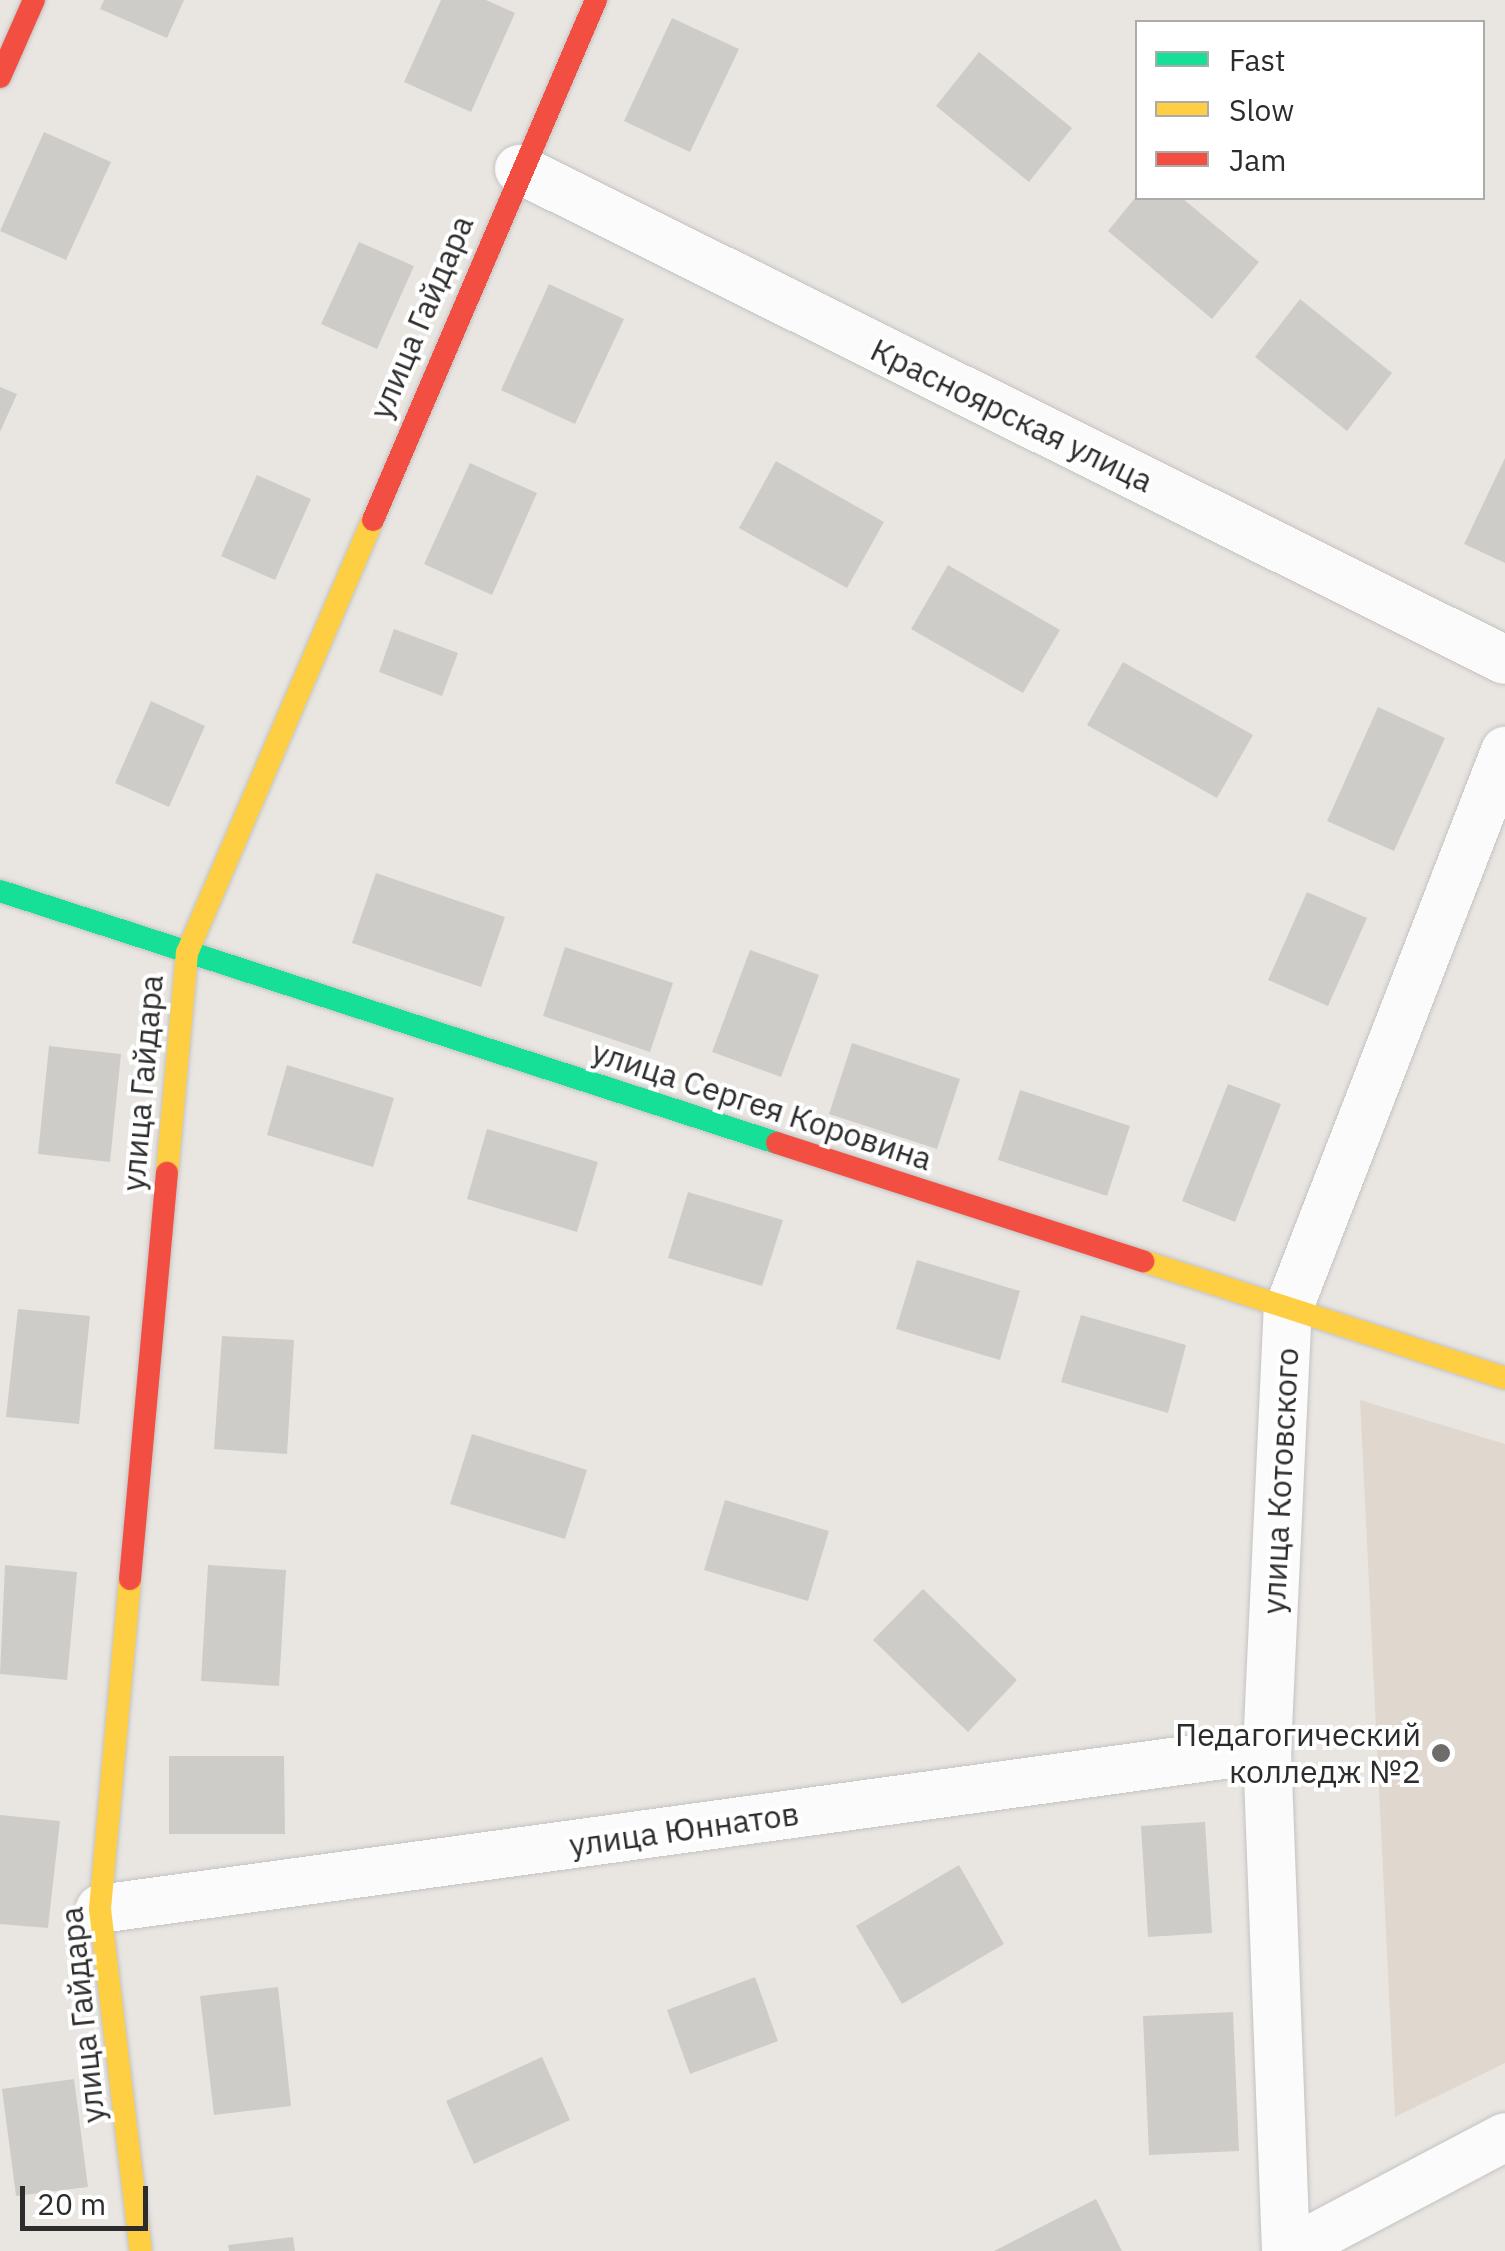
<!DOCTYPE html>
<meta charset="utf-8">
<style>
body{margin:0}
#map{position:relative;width:1505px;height:2251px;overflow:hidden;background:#e9e6e2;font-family:"IBM Plex Sans",sans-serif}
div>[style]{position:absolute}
.education>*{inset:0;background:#e0d8cf}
.building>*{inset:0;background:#ceccc9}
.roads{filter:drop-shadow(0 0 2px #c4c3c2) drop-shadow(0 0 2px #c4c3c2)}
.street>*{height:48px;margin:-24px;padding:0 24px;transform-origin:24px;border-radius:24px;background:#fcfbfb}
.fast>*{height:22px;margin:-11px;padding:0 11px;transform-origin:11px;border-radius:11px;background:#16e098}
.slow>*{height:22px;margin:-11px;padding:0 11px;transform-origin:11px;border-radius:11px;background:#ffcf43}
.jam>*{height:22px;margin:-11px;padding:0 11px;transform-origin:11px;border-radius:11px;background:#f24e42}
.dots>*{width:28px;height:28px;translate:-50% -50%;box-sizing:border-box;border:5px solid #fff;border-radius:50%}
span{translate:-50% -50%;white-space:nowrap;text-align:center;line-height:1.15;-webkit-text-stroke:8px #fff;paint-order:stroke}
.street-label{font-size:32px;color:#2c2c2c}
.poi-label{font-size:32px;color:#2c2c2c}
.right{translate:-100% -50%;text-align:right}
.legend{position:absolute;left:1135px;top:20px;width:350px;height:180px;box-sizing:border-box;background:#fff;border:2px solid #ababab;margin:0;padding:12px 18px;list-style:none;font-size:30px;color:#2c2c2c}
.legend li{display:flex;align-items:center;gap:20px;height:50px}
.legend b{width:50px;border:2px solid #ababab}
.scale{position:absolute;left:20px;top:2186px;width:128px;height:45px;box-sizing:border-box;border:5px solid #2c2c2c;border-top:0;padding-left:12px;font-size:30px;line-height:35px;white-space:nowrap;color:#2c2c2c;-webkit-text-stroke:8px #fff;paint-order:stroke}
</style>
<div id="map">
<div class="education">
<i style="clip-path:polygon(1360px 1400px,1505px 1444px,1505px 2063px,1395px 2117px)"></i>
</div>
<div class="building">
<i style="clip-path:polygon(104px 0,184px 0,167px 38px,100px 9px)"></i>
<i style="clip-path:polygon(441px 0,486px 0,515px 13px,471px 112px,404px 82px)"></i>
<i style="clip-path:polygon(672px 18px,739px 49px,690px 152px,624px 121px)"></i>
<i style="clip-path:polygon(979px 52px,1072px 128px,1029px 182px,936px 106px)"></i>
<i style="clip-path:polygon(44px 132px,111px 162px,66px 260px,0 231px)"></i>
<i style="clip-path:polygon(1135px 198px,1182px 198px,1259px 262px,1212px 319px,1108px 231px)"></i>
<i style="clip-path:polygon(359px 242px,414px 266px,377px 349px,321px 324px)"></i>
<i style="clip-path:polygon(549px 284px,624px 319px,575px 424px,501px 390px)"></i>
<i style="clip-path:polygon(1300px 299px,1392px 373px,1347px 431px,1255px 357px)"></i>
<i style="clip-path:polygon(0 387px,17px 394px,0 432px)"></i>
<i style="clip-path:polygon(1505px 458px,1505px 563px,1464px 544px)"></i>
<i style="clip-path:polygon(776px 461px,884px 522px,847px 588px,739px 528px)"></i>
<i style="clip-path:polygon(470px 463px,537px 493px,492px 595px,424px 564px)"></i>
<i style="clip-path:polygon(257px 475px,311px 499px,275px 580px,221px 556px)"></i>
<i style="clip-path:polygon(948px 565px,1060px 630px,1023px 693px,911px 629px)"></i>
<i style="clip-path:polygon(394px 629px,458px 653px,442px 696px,379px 672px)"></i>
<i style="clip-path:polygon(1123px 662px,1253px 735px,1217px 798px,1087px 725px)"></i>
<i style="clip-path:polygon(151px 701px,205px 726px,169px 807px,115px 783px)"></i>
<i style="clip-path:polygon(1378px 707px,1445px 738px,1394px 851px,1327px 821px)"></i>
<i style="clip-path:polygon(376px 873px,505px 917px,481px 987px,352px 943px)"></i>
<i style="clip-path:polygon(1307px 892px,1367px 918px,1328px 1006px,1268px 980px)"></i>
<i style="clip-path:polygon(565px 947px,673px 983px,650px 1052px,543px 1016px)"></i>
<i style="clip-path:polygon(750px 950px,819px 975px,781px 1077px,712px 1052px)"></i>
<i style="clip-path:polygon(852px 1043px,960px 1079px,937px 1149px,829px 1114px)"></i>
<i style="clip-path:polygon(49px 1046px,121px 1054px,110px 1162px,38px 1154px)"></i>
<i style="clip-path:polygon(287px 1065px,394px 1098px,373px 1167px,267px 1135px)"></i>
<i style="clip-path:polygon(1228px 1084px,1281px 1104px,1235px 1222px,1182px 1201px)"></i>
<i style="clip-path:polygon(1020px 1090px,1130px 1126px,1107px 1196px,998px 1160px)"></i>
<i style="clip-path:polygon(487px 1129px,598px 1162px,577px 1232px,467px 1199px)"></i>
<i style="clip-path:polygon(688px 1192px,783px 1220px,762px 1286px,668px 1258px)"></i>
<i style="clip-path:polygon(917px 1260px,1020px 1291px,1000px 1360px,896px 1329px)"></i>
<i style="clip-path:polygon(18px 1309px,90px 1316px,79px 1424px,6px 1417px)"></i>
<i style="clip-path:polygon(1081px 1315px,1186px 1345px,1168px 1413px,1061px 1382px)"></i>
<i style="clip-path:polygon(222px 1336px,294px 1340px,287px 1454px,214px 1449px)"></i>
<i style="clip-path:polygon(472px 1434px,587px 1470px,565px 1539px,450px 1504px)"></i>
<i style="clip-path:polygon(725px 1500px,829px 1531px,808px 1601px,704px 1570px)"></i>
<i style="clip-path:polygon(5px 1565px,77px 1572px,67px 1680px,0 1674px)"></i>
<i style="clip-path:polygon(208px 1565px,286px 1570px,279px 1686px,201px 1681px)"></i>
<i style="clip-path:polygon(923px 1589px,1017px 1680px,968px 1732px,873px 1640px)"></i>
<i style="clip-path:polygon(169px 1756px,284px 1756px,285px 1834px,169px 1834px)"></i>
<i style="clip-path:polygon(0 1815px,60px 1821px,48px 1928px,0 1924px)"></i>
<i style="clip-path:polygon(1205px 1822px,1212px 1933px,1148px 1937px,1141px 1826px)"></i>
<i style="clip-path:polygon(959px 1865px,1004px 1944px,902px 2004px,856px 1926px)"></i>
<i style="clip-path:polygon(755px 1977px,778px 2041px,690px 2074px,667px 2010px)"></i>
<i style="clip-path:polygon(278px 1987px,291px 2106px,214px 2115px,200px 1996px)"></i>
<i style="clip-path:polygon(1233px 2012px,1239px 2151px,1149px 2155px,1143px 2016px)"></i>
<i style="clip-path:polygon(542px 2057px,570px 2120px,474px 2164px,446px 2101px)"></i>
<i style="clip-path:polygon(74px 2079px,88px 2187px,16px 2196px,2px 2089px)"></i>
<i style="clip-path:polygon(1096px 2199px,1122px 2251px,994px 2251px,1037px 2229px)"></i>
<i style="clip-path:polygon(293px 2237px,295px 2251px,229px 2251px,228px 2245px)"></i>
</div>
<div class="roads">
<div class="street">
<i style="left:519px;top:169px;width:1101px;rotate:26.47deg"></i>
<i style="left:100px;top:1909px;width:1178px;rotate:-7.81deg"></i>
<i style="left:1286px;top:2251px;width:502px;rotate:-92.17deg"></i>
<i style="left:1267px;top:1749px;width:440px;rotate:-87.3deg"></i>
<i style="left:1288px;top:1310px;width:600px;rotate:-68.78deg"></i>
<i style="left:1289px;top:2251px;width:244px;rotate:-27.8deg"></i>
</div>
<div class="fast">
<i style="left:0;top:891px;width:817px;rotate:17.97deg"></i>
</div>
<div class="slow">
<i style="left:167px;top:1173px;width:221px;rotate:-84.8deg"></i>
<i style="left:187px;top:953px;width:471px;rotate:-66.8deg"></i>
<i style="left:1143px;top:1261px;width:380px;rotate:17.9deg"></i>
<i style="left:130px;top:1579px;width:331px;rotate:95.2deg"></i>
<i style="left:100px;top:1909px;width:344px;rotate:83.2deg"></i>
</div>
<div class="jam">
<i style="left:0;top:77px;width:84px;rotate:-66.2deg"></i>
<i style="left:373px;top:520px;width:566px;rotate:-66.79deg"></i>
<i style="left:777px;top:1143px;width:385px;rotate:17.9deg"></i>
<i style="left:130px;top:1579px;width:408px;rotate:-84.8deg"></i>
</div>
</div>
<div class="dots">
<i style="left:1441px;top:1753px;background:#6e6d6c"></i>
</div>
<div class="street-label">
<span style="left:421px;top:317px;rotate:-67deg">улица Гайдара</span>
<span style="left:1012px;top:415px;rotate:26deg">Красноярская улица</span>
<span style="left:142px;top:1083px;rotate:-85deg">улица Гайдара</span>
<span style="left:762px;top:1105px;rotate:18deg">улица Сергея Коровина</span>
<span style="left:1280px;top:1481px;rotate:-87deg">улица Котовского</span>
<span style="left:684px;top:1829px;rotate:-8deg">улица Юннатов</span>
<span style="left:82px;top:2015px;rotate:-96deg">улица Гайдара</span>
</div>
<div class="poi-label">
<span class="right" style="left:1421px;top:1753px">Педагогический<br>колледж №2</span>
</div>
<ul class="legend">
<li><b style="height:12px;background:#16e098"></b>Fast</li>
<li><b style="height:12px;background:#ffcf43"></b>Slow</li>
<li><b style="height:12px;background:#f24e42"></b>Jam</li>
</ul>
<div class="scale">20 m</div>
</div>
